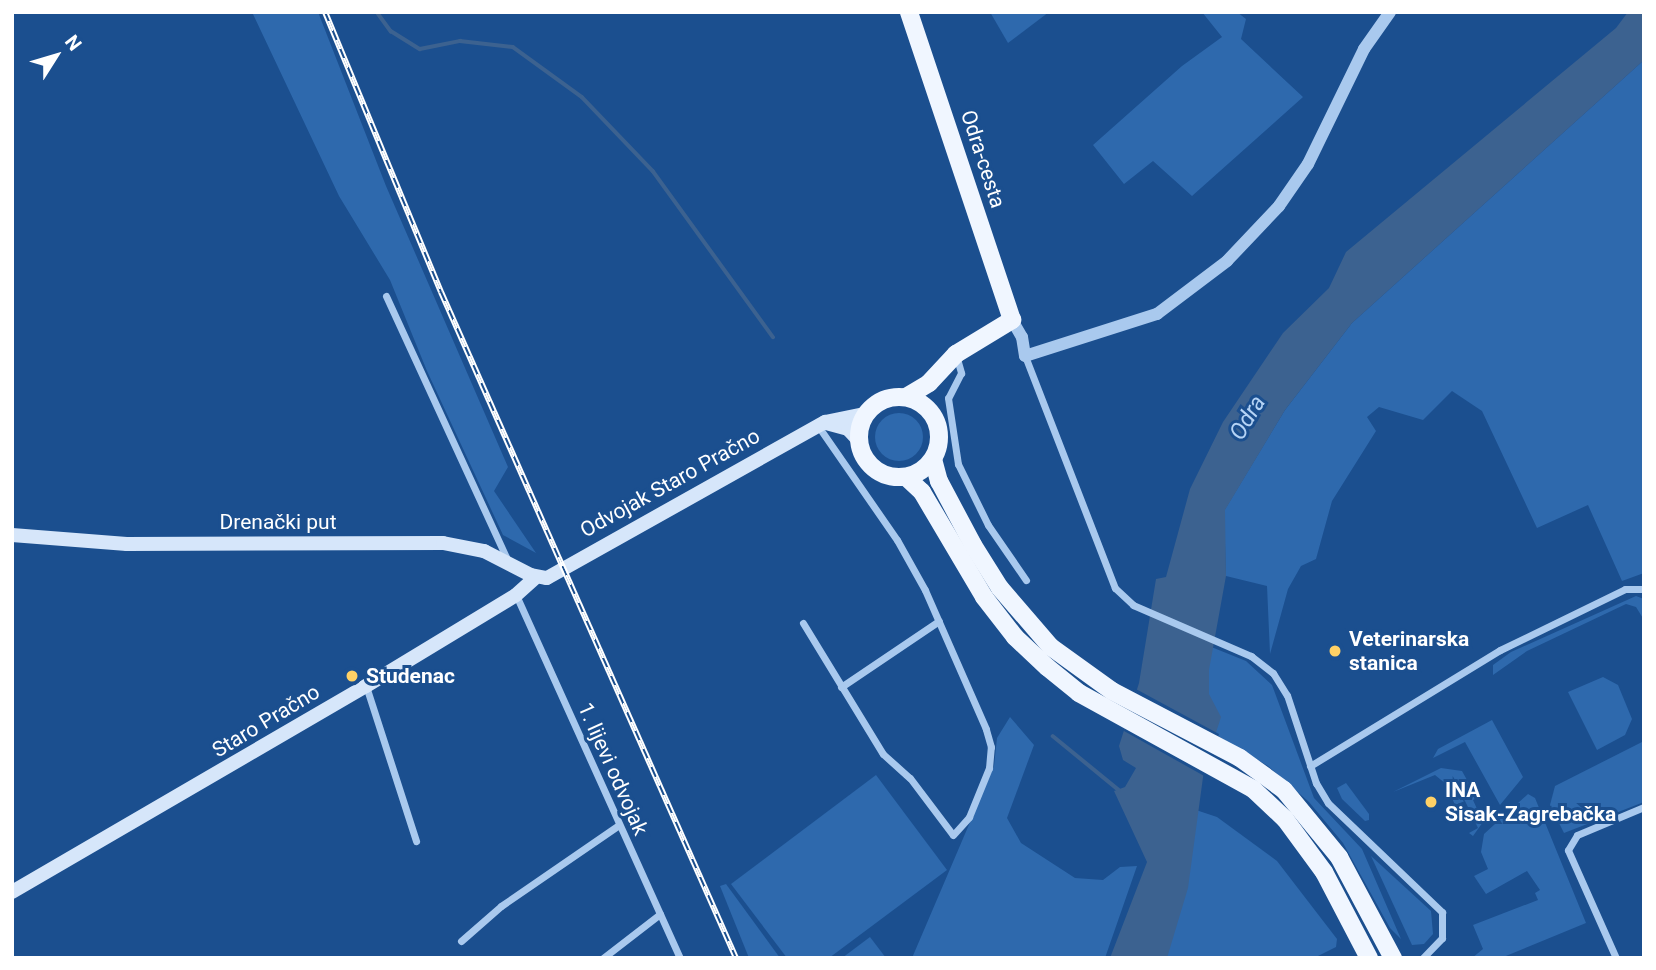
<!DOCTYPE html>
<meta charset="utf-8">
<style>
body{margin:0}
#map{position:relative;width:1656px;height:970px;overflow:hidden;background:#1b4f8f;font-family:Roboto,sans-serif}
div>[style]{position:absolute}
.green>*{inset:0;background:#2e69ad}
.round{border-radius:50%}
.water>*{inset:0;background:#3c6290}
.pier>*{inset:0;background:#1b4f8f}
.stream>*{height:3.5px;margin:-1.75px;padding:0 1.75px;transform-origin:1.75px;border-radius:1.75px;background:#3c6290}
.minor>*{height:7px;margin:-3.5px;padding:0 3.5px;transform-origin:3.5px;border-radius:3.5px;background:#a9c9ee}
.tertiary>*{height:12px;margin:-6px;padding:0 6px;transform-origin:6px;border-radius:6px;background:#a9c9ee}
.secondary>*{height:14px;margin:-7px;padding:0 7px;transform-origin:7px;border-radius:7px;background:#d6e6fa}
.primary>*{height:18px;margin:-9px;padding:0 9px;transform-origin:9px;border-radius:9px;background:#f0f6ff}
.primary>.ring{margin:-9px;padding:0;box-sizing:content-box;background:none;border:18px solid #f0f6ff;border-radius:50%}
.rail>*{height:6px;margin-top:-3px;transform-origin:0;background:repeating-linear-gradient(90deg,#1b4f8f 0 10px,#fff 0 20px);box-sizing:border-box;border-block:2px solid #fff}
.dots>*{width:19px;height:19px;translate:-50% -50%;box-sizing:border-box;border:4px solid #1b4f8f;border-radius:50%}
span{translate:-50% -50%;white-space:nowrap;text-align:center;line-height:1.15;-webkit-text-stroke:6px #1b4f8f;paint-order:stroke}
.street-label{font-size:21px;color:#fff}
.poi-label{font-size:21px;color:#fff;font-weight:700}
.left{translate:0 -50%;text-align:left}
.water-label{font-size:23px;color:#b5d3f5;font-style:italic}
.frame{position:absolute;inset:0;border:14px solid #fff;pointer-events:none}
.north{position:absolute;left:21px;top:21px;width:70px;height:70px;-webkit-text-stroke:5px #1b4f8f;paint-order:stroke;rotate:53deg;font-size:19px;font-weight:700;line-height:28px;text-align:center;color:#fff}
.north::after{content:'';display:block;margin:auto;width:24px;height:32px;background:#fff;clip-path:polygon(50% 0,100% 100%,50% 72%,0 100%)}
</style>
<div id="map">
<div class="green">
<i style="clip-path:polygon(252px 12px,318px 12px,386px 186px,508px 467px,494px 491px,536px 553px,503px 535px,427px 371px,390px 280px,339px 196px)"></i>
<i style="clip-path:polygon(990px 12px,1049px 12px,1008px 43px)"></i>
<i style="clip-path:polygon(1202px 12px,1237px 12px,1246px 19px,1241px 39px,1303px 97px,1192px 196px,1153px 161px,1124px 184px,1093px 145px,1182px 66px,1222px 37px)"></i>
<i style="clip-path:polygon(1644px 60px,1644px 573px,1622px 581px,1588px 505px,1537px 528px,1482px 411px,1452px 391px,1423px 420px,1379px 407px,1367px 417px,1376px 431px,1332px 501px,1316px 559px,1301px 566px,1288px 589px,1270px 654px,1267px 586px,1226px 576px,1224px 511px,1285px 410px,1352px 323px)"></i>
<i class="round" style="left:875px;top:413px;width:48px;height:48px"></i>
<i style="clip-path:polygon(1636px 596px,1644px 599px,1644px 620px,1636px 607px,1626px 604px,1527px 651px,1493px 675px,1493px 665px,1511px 652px)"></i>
<i style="clip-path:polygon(1199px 642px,1246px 661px,1272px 685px,1314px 798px,1362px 849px,1401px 939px,1390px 928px,1343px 843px,1309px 802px,1268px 766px,1191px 720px)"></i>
<i style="clip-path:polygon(1603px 677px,1618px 685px,1632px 719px,1625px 735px,1597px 750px,1568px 692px)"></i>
<i style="clip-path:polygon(1010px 717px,1034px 745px,1007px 818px,1021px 843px,1075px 878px,1103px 880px,1120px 867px,1137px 866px,1105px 958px,912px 958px,994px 766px,997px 738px)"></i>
<i style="clip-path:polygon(1492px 720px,1523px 777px,1500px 805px,1465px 742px,1433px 758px,1438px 749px)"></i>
<i style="clip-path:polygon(1644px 741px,1644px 802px,1564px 833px,1550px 805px,1555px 786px)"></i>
<i style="clip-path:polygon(1441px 768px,1462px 771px,1477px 798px,1473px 800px,1483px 822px,1473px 836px,1469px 833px,1478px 828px,1465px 801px,1455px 805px,1446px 784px,1435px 775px,1393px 792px)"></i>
<i style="clip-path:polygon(876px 775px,947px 870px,829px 958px,787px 958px,731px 884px)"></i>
<i style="clip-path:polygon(1346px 783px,1369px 814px,1369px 820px,1365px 821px,1342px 799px,1337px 788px)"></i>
<i style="clip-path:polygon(1528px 794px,1535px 798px,1586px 923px,1501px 958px,1472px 958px,1483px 949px,1473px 925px,1538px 900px,1535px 893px,1540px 890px,1527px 871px,1486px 894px,1474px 876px,1488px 869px,1481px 852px,1484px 834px)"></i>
<i style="clip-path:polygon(1190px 808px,1217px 817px,1277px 861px,1337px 939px,1336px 947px,1314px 958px,1156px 958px)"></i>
<i style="clip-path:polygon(1371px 856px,1431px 911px,1433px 934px,1424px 944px,1412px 945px)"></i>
<i style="clip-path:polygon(726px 884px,780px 958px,749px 958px,720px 886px)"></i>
<i style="clip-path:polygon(870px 937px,886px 958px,842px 958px)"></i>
</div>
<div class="water">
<i style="clip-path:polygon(1628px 12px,1644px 12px,1644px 60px,1352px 323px,1285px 410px,1225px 510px,1226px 576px,1209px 670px,1209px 694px,1221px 717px,1204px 770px,1188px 888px,1167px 958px,1110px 958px,1147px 862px,1114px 791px,1125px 787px,1136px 768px,1123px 760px,1119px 746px,1139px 683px,1156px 579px,1166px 577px,1190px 489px,1223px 422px,1283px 333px,1329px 288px,1346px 252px,1616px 28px)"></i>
</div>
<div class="pier">
<i style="clip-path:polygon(1134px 688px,1219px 734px,1206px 777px,1124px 731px)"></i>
</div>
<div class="stream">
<i style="left:377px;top:12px;width:24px;rotate:54deg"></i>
<i style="left:391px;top:31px;width:34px;rotate:32deg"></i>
<i style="left:420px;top:49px;width:41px;rotate:-11.3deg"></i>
<i style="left:460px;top:41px;width:53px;rotate:6.5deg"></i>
<i style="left:513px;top:47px;width:85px;rotate:35.9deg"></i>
<i style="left:582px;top:97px;width:103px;rotate:46.2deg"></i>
<i style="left:653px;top:171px;width:205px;rotate:54.1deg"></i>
<i style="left:1053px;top:736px;width:85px;rotate:39.3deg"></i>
</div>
<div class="minor">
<i style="left:386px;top:296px;width:292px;rotate:65.3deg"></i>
<i style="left:956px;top:355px;width:19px;rotate:74deg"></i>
<i style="left:961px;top:373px;width:28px;rotate:117deg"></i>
<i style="left:948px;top:398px;width:67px;rotate:81.4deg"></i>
<i style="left:958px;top:464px;width:68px;rotate:63.8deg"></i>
<i style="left:988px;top:525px;width:67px;rotate:55.4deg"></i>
<i style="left:1025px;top:356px;width:249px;rotate:68.8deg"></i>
<i style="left:1115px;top:588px;width:25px;rotate:43deg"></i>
<i style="left:1133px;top:605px;width:129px;rotate:23.4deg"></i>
<i style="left:1251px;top:656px;width:28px;rotate:38deg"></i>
<i style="left:1273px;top:673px;width:26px;rotate:58deg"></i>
<i style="left:1287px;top:695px;width:93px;rotate:71.8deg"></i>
<i style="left:1316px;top:783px;width:23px;rotate:59deg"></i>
<i style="left:1328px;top:803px;width:158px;rotate:43.7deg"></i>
<i style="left:1442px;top:912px;width:26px;rotate:90deg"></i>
<i style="left:1442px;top:938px;width:28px;rotate:134deg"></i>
<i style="left:516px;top:595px;width:398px;rotate:65.7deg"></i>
<i style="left:803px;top:623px;width:153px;rotate:58.6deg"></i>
<i style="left:883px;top:754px;width:36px;rotate:42deg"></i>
<i style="left:910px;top:778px;width:71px;rotate:53deg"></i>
<i style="left:953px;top:835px;width:24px;rotate:-48deg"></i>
<i style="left:969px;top:817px;width:53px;rotate:-67.8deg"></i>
<i style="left:989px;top:768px;width:21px;rotate:-85deg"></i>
<i style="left:991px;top:747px;width:19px;rotate:-106deg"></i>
<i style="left:986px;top:729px;width:152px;rotate:-113.7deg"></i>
<i style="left:925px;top:590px;width:57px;rotate:-119.2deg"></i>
<i style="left:897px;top:540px;width:139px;rotate:-124.7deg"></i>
<i style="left:366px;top:686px;width:163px;rotate:72.1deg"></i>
<i style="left:841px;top:687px;width:118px;rotate:-34deg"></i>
<i style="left:1310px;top:766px;width:223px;rotate:-31.4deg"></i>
<i style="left:1500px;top:650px;width:139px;rotate:-26deg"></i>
<i style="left:1625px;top:589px;width:19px"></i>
<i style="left:461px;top:941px;width:53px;rotate:-41.2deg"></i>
<i style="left:501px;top:906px;width:143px;rotate:-34.5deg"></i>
<i style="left:603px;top:958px;width:72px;rotate:-37.7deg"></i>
<i style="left:1616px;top:958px;width:118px;rotate:-114deg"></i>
<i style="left:1568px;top:850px;width:17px;rotate:-59deg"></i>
<i style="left:1577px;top:835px;width:73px;rotate:-22.7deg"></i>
</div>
<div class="tertiary">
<i style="left:1012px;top:320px;width:20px;rotate:60deg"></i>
<i style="left:1022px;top:337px;width:19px;rotate:81deg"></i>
<i style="left:1025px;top:356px;width:139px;rotate:-17.7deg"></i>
<i style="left:1157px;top:314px;width:88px;rotate:-37.1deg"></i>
<i style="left:1227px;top:261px;width:76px;rotate:-46.6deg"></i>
<i style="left:1279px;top:206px;width:51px;rotate:-55.4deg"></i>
<i style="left:1308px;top:164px;width:128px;rotate:-64deg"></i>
<i style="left:1364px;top:49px;width:45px;rotate:-54.9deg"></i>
</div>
<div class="secondary">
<i style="left:826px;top:423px;width:23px;rotate:15deg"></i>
<i style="left:848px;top:429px;width:16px;rotate:47deg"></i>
<i style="left:12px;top:535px;width:115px;rotate:4.5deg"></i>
<i style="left:127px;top:544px;width:316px;rotate:-0.2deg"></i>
<i style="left:443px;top:543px;width:42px;rotate:11deg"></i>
<i style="left:484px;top:551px;width:53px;rotate:27.1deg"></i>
<i style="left:531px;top:575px;width:16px;rotate:11deg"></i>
<i style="left:547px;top:578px;width:319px;rotate:-29.3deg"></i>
<i style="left:825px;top:422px;width:41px;rotate:-11.3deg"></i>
<i style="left:12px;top:892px;width:410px;rotate:-30.2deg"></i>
<i style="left:366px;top:686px;width:175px;rotate:-31.2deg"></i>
<i style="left:516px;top:595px;width:27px;rotate:-42deg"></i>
</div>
<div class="primary">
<i class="ring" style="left:859px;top:397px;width:62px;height:62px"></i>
<i style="left:906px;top:397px;width:27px;rotate:-31deg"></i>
<i style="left:929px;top:383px;width:40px;rotate:-47deg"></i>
<i style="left:956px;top:354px;width:66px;rotate:-31.3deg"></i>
<i style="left:1012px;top:320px;width:325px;rotate:-108.5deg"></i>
<i style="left:933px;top:459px;width:23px;rotate:75deg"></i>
<i style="left:939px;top:481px;width:72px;rotate:62deg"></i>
<i style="left:973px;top:545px;width:51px;rotate:57.9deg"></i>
<i style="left:1000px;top:588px;width:78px;rotate:49.2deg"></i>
<i style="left:1051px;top:647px;width:75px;rotate:35.8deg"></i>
<i style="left:1112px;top:691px;width:144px;rotate:27.6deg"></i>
<i style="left:1240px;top:758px;width:54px;rotate:36deg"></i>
<i style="left:1284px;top:790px;width:87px;rotate:50.6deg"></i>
<i style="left:1339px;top:857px;width:115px;rotate:61.9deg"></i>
<i style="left:906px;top:477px;width:22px;rotate:43deg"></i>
<i style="left:922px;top:492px;width:122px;rotate:59.4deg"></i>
<i style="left:984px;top:597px;width:51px;rotate:52.2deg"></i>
<i style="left:1015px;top:637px;width:44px;rotate:43.2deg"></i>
<i style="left:1047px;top:667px;width:41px;rotate:39.1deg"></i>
<i style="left:1079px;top:693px;width:199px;rotate:28.9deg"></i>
<i style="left:1253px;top:789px;width:44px;rotate:43.2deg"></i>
<i style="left:1285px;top:819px;width:66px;rotate:53.7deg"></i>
<i style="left:1324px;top:872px;width:97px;rotate:62.4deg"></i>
</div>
<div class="rail">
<i style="left:325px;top:12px;width:303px;rotate:67.5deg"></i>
<i style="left:441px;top:292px;width:728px;rotate:66.11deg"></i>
</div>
<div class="dots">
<i style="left:1335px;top:651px;background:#ffd166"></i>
<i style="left:352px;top:676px;background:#ffd166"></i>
<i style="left:1431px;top:802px;background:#ffd166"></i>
</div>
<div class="street-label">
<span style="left:983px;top:159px;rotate:72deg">Odra-cesta</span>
<span style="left:670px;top:483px;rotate:-29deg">Odvojak Staro Pračno</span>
<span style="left:278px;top:522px">Drenački put</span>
<span style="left:266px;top:721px;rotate:-31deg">Staro Pračno</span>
<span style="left:613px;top:769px;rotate:66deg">1. lijevi odvojak</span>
</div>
<div class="poi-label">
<span class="left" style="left:1349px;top:651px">Veterinarska<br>stanica</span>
<span class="left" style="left:366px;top:676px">Studenac</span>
<span class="left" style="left:1445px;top:802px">INA<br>Sisak-Zagrebačka</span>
</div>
<div class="water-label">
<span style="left:1248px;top:418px;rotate:-59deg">Odra</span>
</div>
<div class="frame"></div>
<div class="north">N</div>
</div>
